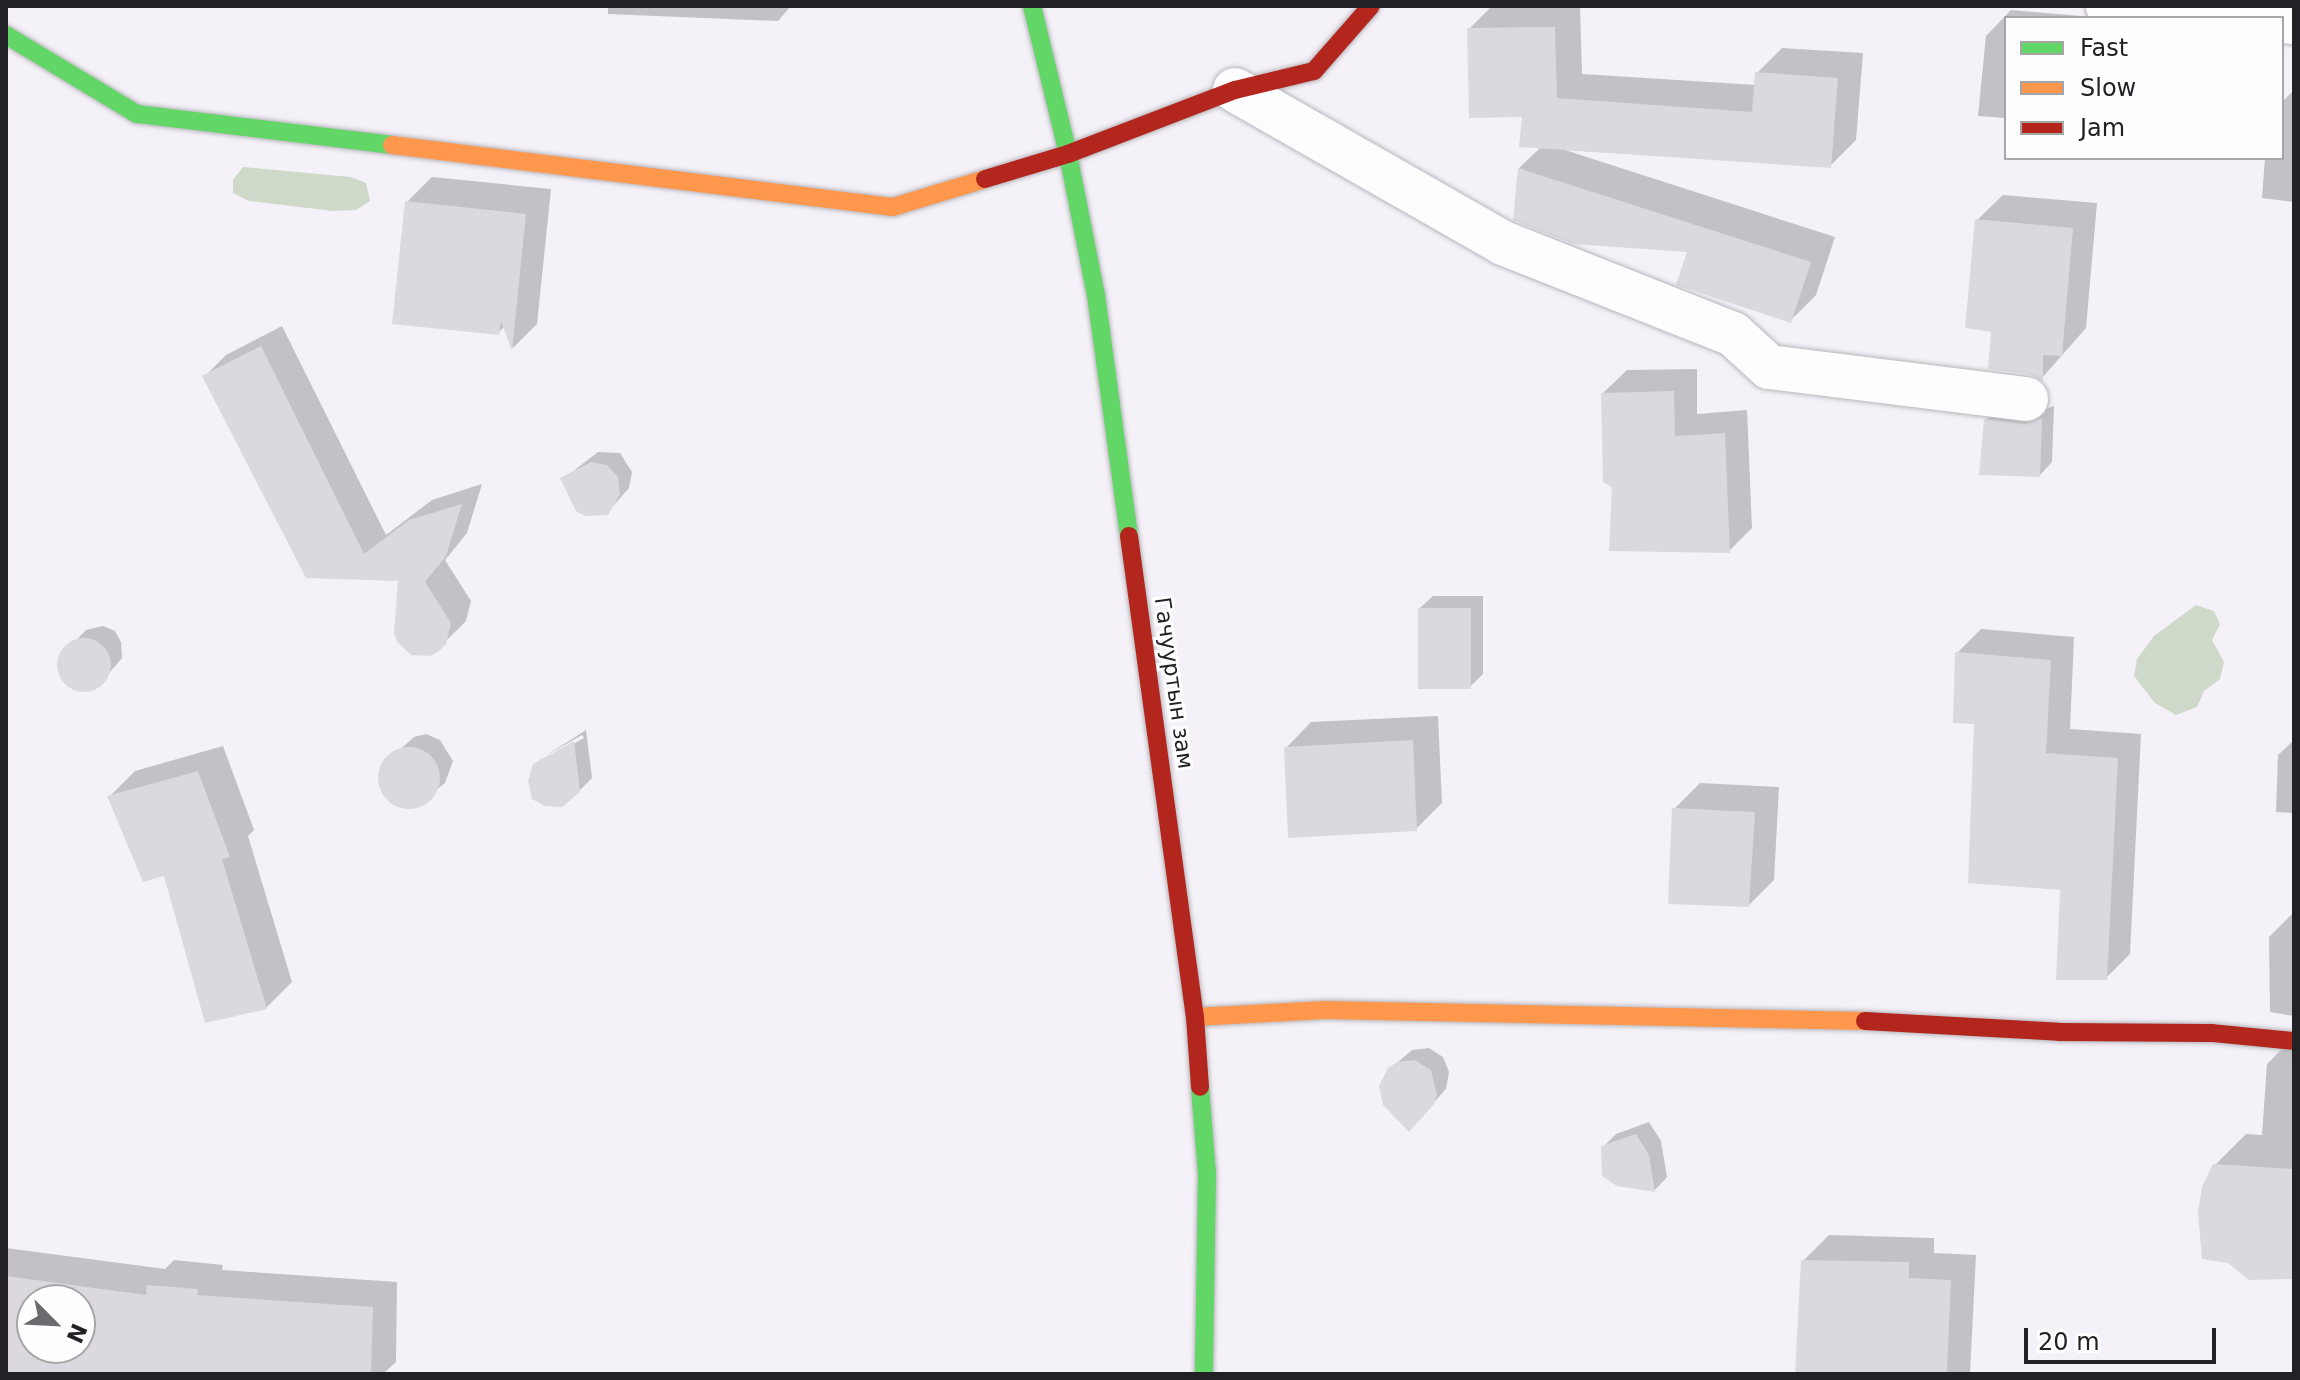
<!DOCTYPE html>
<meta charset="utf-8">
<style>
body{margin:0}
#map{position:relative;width:2300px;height:1380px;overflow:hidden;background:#f4f1f8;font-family:"DejaVu Sans",sans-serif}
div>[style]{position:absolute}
.forest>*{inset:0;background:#ced9c9}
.shadow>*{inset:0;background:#0003}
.building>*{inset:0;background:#dbd9df}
.round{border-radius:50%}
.roads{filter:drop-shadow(0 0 2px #b8b6bb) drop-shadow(0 0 2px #b8b6bb)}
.street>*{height:44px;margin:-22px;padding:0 22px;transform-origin:22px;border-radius:22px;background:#fdfdfe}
.fast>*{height:18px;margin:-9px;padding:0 9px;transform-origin:9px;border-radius:9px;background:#63d668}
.slow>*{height:18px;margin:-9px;padding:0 9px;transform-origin:9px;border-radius:9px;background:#ff974d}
.jam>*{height:18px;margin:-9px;padding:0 9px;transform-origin:9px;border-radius:9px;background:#b3261e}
span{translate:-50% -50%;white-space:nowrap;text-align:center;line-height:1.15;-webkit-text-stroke:6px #fefefe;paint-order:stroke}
.street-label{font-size:22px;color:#222125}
.frame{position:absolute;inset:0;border:8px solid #222125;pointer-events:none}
.legend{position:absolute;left:2004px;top:16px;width:280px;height:144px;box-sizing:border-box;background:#fefefe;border:2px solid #a6a6a7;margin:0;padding:10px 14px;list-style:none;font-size:24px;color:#222125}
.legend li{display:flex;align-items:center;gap:16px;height:40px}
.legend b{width:40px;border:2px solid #a6a6a7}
.north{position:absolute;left:16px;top:1284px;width:80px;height:80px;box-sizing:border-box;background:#fefefe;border:2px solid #a6a6a7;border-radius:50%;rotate:114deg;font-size:22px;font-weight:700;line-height:32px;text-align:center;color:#222125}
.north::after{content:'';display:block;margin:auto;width:28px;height:36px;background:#6c6a6f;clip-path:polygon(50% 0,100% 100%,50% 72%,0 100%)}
.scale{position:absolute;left:2024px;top:1328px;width:192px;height:36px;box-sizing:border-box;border:4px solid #222125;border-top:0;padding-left:10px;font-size:24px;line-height:28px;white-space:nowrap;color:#222125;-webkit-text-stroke:6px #fefefe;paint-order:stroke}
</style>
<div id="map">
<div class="forest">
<i style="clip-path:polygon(243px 167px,351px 177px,366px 183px,370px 201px,356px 210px,333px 211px,249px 201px,233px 193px,233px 180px)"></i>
<i style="clip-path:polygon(2196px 605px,2214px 611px,2220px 624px,2212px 640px,2224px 662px,2220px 679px,2204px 691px,2197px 707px,2176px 715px,2155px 703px,2134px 676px,2137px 659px,2154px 636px)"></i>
</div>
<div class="shadow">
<i style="clip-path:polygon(608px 6px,791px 6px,778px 21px,608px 14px)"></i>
<i style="clip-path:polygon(1492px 6px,1580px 6px,1582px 74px,1756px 85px,1757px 73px,1782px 48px,1863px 53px,1856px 140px,1830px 166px,1565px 150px,1835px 237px,1816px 295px,1791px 320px,1690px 250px,1515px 219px,1519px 168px,1541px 147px,1469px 29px)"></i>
<i style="clip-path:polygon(2011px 10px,2104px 18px,2006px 18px,2006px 118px,1978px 116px,1986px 36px)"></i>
<i style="clip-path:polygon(2294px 90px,2294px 202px,2262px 198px,2265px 158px,2282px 158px,2282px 102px)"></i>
<i style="clip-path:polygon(432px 177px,551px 189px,537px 324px,513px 348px,505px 326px,498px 333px,407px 202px)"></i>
<i style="clip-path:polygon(2003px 195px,2097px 203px,2086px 328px,2042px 378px,1994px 331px,1977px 220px)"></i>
<i style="clip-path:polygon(282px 326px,386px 535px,432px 500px,482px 484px,467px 533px,445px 560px,471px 601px,466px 621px,438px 649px,400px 579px,307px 577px,205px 376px,226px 355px)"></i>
<i style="clip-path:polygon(1697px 369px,1697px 414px,1747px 410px,1752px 528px,1729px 551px,1614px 486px,1603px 393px,1627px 370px)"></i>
<i style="clip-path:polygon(2054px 406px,2052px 462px,2040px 475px,1986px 420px,1998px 407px,2038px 412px)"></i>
<i style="clip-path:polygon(598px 452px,620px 453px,632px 472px,629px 488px,607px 513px,585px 514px,572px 503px,563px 479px)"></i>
<i style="clip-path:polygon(1433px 596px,1483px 596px,1483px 674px,1470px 687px,1420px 608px)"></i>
<i style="clip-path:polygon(103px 626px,115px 631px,121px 642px,122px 658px,99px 685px,76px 688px,70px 685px,61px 673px,61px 656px,86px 630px)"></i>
<i style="clip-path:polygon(1981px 629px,2074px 637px,2070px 729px,2141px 734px,2130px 954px,2106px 978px,1976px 722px,1957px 653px)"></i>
<i style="clip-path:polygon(1438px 716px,1442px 803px,1416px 829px,1286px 748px,1311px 722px)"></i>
<i style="clip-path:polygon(586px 730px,592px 778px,579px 791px,535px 766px,542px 758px,542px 761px,584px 738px,582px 735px,545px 756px)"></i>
<i style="clip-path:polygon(426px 734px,440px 740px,453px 761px,445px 783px,415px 807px,396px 805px,388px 799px,381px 782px,385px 763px,414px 737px)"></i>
<i style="clip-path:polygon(2294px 740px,2294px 813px,2276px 812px,2278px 755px)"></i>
<i style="clip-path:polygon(223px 746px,254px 830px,248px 836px,292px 982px,266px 1008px,110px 796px,135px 771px)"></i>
<i style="clip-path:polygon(1700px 783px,1779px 787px,1774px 880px,1749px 905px,1674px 809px)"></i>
<i style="clip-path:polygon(2294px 912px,2294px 1016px,2270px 1012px,2269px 937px)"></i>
<i style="clip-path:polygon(2294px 1037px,2294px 1275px,2292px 1277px,2215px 1165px,2246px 1134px,2262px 1135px,2267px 1064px)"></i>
<i style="clip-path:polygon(1429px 1048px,1443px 1057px,1449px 1072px,1446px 1089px,1421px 1117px,1390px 1069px,1412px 1050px)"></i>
<i style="clip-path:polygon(1649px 1122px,1661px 1141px,1667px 1177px,1655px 1190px,1618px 1185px,1603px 1147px,1616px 1134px)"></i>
<i style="clip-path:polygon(1829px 1235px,1934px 1238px,1934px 1253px,1976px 1255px,1970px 1374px,1797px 1374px,1803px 1261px)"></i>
<i style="clip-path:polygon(evenodd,6px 1248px,165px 1269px,174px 1260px,223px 1265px,222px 1270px,397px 1282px,396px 1362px,383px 1374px,6px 1374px,6px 1248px,32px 1300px,80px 1300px,80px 1348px,32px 1348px,32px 1300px)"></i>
</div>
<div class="building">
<i style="clip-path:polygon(1555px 27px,1557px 98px,1752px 112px,1755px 72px,1838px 78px,1831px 168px,1519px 147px,1522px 117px,1469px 118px,1467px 28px)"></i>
<i style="clip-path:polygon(1518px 168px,1811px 262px,1791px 323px,1676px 285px,1687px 252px,1573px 244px,1513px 220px)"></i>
<i style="clip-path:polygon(405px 201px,526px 214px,512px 351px,501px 321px,499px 335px,392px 324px)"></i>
<i style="clip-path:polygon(1975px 219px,2073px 228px,2062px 356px,2043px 355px,2043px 381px,2029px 374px,1988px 369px,1991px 332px,1965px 328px)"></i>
<i style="clip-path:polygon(261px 346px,364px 554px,409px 520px,462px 504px,446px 556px,425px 582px,451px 623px,446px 644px,439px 651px,430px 656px,411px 655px,397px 642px,394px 633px,398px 581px,306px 578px,202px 376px)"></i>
<i style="clip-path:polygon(1674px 391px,1675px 436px,1725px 433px,1730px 553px,1609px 551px,1612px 487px,1603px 482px,1601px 393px)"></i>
<i style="clip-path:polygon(2042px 418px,2040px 477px,1979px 475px,1984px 419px,2024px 424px)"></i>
<i style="clip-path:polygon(591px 462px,607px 465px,618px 477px,620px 494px,608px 515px,585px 516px,576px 511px,560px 478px)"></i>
<i style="clip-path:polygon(1418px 608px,1471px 608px,1471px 689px,1418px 689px)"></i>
<i class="round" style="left:57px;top:638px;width:54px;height:54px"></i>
<i style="clip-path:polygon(1955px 652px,2051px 660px,2046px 753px,2118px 758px,2107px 980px,2056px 980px,2060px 890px,1968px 883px,1974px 724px,1953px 723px)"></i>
<i style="clip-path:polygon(1413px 740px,1417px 831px,1288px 838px,1284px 747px)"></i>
<i style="clip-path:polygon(574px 741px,580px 792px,562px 807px,545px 806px,532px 799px,528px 781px,533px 764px)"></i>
<i class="round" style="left:378px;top:747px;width:62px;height:62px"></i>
<i style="clip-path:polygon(198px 771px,230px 857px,222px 859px,267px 1009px,205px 1023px,164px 876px,143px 882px,107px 796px)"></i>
<i style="clip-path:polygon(1672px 808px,1755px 812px,1749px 907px,1668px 904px)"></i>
<i style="clip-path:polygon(1415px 1060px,1431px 1070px,1437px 1095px,1434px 1104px,1409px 1132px,1383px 1105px,1379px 1086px,1388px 1068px,1397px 1062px)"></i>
<i style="clip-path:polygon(1636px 1134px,1649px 1155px,1655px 1192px,1617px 1186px,1602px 1176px,1601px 1146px)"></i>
<i style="clip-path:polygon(2213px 1164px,2294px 1169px,2292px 1279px,2249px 1280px,2228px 1263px,2202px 1259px,2198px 1212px,2202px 1187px)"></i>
<i style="clip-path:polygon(1801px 1260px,1909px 1262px,1909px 1278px,1951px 1280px,1947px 1374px,1795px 1374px)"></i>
<i style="clip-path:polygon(evenodd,6px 1276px,146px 1295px,147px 1285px,198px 1289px,197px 1295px,373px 1307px,371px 1374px,6px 1374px,6px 1276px,32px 1300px,80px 1300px,80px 1348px,32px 1348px,32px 1300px)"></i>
</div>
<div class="roads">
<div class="street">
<i style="left:2108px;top:6px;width:139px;rotate:5deg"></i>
<i style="left:2282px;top:21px;width:12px;rotate:5deg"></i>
<i style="left:1235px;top:90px;width:309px;rotate:29.7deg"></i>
<i style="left:1503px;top:243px;width:247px;rotate:21.6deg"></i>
<i style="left:1733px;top:334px;width:49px;rotate:42.5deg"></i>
<i style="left:1769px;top:367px;width:259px;rotate:7.1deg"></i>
</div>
<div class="fast">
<i style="left:1032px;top:6px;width:152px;rotate:76.3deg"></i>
<i style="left:1068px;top:154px;width:144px;rotate:78.8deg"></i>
<i style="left:1096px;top:295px;width:243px;rotate:82.2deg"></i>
<i style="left:6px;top:35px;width:153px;rotate:31.1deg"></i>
<i style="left:137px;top:114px;width:257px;rotate:6.9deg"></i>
<i style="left:1200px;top:1087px;width:87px;rotate:85.4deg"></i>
<i style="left:1207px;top:1174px;width:200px;rotate:90.9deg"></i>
</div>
<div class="slow">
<i style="left:392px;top:145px;width:505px;rotate:7.05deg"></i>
<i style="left:893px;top:207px;width:96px;rotate:-16.9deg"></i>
<i style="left:1195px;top:1017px;width:130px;rotate:-3.1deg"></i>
<i style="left:1325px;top:1010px;width:540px;rotate:1.17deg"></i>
</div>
<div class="jam">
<i style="left:985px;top:179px;width:87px;rotate:-16.8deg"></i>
<i style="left:1068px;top:154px;width:179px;rotate:-21deg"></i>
<i style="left:1235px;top:90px;width:81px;rotate:-13.5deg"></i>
<i style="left:1314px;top:71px;width:86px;rotate:-48.8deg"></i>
<i style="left:1129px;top:536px;width:486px;rotate:82.2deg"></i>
<i style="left:1195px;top:1017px;width:70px;rotate:85.9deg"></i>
<i style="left:1865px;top:1021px;width:194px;rotate:3.2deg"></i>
<i style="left:2059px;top:1032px;width:153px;rotate:0.4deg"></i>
<i style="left:2212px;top:1033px;width:82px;rotate:5.6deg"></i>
</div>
</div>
<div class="street-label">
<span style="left:1174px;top:683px;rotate:82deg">Гачууртын зам</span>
</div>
<div class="frame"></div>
<ul class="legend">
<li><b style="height:10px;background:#63d668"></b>Fast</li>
<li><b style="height:10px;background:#ff974d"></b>Slow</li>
<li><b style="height:10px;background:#b3261e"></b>Jam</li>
</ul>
<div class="north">N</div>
<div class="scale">20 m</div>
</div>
